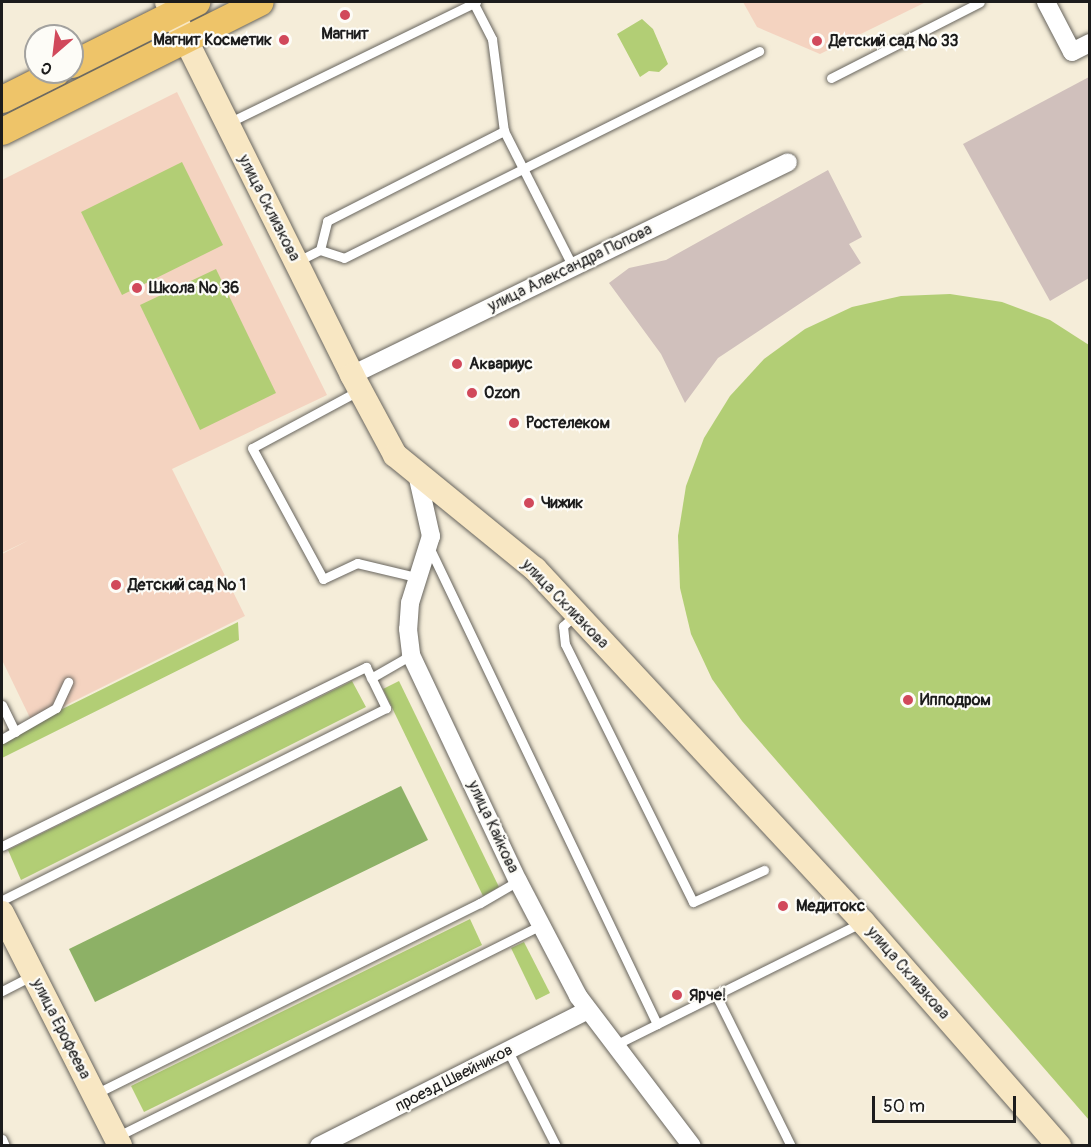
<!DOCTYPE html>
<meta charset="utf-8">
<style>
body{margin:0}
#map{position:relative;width:1091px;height:1147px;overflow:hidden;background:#f5edd9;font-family:Pangolin,sans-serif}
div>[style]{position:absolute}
.built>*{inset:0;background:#f4d3c0}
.industrial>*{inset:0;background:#d0c0bc}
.green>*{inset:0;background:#b2ce75}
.forest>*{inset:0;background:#8db166}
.roads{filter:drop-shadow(0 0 2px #68655e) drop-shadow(0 0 2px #68655e)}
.lane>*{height:9px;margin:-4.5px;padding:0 4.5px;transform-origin:4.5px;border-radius:4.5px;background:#fff}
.street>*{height:18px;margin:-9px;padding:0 9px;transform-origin:9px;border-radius:9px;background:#fff}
.secondary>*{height:24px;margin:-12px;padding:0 12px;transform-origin:12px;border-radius:12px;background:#f8e7c3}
.primary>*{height:27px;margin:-13.5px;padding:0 13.5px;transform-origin:13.5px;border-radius:13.5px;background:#eec469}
.dots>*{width:16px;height:16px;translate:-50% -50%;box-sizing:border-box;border:3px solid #fdfcf7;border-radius:50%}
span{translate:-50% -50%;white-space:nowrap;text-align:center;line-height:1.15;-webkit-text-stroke:4.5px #fdfcf7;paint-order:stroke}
.poi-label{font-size:16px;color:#1c1c1c;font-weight:700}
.right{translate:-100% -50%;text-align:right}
.left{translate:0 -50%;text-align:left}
.street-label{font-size:16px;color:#1c1c1c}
.frame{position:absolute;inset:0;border:3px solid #1c1c1c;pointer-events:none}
.north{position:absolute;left:24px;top:24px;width:60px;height:60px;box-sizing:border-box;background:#fdfcf7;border:2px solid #a3a29f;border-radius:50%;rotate:208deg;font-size:16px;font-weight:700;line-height:24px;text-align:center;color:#1c1c1c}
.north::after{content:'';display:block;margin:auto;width:21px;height:27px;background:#d1495b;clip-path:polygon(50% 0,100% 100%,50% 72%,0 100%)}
.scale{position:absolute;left:872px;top:1096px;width:144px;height:27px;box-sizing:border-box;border:3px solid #1c1c1c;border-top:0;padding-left:8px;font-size:18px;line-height:21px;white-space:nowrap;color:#1c1c1c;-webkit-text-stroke:4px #fdfcf7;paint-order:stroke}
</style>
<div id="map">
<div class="built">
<i style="clip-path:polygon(743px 2px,926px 2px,820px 54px,757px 27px)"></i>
<i style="clip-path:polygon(177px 92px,327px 395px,172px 469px,245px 616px,32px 722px,2px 660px,2px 554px,29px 540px,2px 553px,2px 180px)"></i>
</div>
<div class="industrial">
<i style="clip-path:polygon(1089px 77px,1089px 278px,1050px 301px,963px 144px)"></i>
<i style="clip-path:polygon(828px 170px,862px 237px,849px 244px,861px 263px,718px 358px,685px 403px,661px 354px,609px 283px,629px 268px,666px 260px)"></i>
</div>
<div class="green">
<i style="clip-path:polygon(642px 19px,653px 29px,668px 64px,659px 72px,649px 71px,640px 77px,617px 34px)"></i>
<i style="clip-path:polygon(182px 162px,223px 245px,122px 295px,81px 212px)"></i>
<i style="clip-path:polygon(216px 269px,276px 393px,200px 430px,140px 305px)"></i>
<i style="clip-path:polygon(950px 294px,1002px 302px,1050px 320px,1089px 345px,1089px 1120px,742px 721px,712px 679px,691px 634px,680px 588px,678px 536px,686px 486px,704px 438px,730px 396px,764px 359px,805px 329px,852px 307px,901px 296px)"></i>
<i style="clip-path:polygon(238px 622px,239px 640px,2px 758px,2px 743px,16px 737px,22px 729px)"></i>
<i style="clip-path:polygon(352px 681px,366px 707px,21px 880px,8px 850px)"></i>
<i style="clip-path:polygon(399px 681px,499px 887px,483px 896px,383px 689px)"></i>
<i style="clip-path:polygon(470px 919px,482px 945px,144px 1112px,131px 1086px)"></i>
<i style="clip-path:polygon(524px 942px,550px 993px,536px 1000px,511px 948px)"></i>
</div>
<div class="forest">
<i style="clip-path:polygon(401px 786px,428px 840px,95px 1002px,69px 949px)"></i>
</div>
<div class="roads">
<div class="lane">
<i style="left:473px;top:2px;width:42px;rotate:62.8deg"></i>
<i style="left:492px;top:39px;width:93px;rotate:82.6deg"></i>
<i style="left:504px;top:131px;width:153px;rotate:63.1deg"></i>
<i style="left:831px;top:78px;width:167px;rotate:-27deg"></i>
<i style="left:228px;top:123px;width:276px;rotate:-26deg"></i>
<i style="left:320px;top:250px;width:30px;rotate:-76deg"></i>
<i style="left:327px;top:221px;width:199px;rotate:-27deg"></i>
<i style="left:298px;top:261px;width:25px;rotate:-27deg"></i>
<i style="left:320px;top:250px;width:25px;rotate:18deg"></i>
<i style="left:344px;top:258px;width:464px;rotate:-26.5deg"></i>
<i style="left:358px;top:391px;width:120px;rotate:151.7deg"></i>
<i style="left:252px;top:448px;width:149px;rotate:61.5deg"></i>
<i style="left:323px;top:579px;width:38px;rotate:-25deg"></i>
<i style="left:357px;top:563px;width:61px;rotate:13.3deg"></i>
<i style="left:429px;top:547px;width:529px;rotate:64.45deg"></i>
<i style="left:576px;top:614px;width:18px;rotate:137deg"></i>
<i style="left:563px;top:626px;width:18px;rotate:84deg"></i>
<i style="left:565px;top:644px;width:288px;rotate:63.6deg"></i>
<i style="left:693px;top:902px;width:78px;rotate:-24.3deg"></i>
<i style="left:371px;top:678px;width:46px;rotate:-29.9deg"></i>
<i style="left:2px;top:705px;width:30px;rotate:64deg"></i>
<i style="left:2px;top:739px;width:62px;rotate:-29.9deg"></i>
<i style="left:56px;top:708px;width:29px;rotate:-65deg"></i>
<i style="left:2px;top:846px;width:406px;rotate:-26.2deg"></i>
<i style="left:366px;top:667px;width:46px;rotate:64deg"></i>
<i style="left:386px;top:708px;width:429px;rotate:153.4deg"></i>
<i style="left:2px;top:991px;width:35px;rotate:-27deg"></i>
<i style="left:716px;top:995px;width:169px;rotate:63.6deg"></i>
<i style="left:615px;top:1045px;width:277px;rotate:-26.4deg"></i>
<i style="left:508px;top:1051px;width:106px;rotate:63.2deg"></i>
<i style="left:95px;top:1094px;width:430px;rotate:-26.4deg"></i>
<i style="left:480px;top:903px;width:44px;rotate:-30.1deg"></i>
<i style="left:116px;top:1137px;width:475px;rotate:-26.5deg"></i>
<i style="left:2px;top:1139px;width:8px;rotate:67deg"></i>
</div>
<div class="street">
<i style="left:1046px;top:2px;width:56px;rotate:62.5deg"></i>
<i style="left:1072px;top:52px;width:20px;rotate:-27deg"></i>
<i style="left:352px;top:375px;width:485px;rotate:-26deg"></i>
<i style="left:417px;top:474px;width:64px;rotate:77.3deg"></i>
<i style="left:431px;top:536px;width:70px;rotate:107.4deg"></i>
<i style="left:410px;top:603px;width:26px;rotate:94deg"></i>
<i style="left:408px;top:629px;width:26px;rotate:83deg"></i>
<i style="left:411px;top:655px;width:250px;rotate:64.7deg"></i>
<i style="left:518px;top:881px;width:130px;rotate:62.4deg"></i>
<i style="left:578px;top:996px;width:188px;rotate:52.8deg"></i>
<i style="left:319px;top:1146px;width:301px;rotate:-26.8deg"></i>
</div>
<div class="secondary">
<i style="left:167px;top:2px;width:416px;rotate:63.6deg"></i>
<i style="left:352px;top:375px;width:91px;rotate:61.7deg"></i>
<i style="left:395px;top:455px;width:181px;rotate:39.2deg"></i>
<i style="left:535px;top:569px;width:482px;rotate:47.1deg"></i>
<i style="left:863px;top:922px;width:298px;rotate:48.8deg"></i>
<i style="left:2px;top:913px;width:261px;rotate:63.1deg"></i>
</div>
<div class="primary">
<i style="left:72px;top:64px;width:139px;rotate:-26.6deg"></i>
<i style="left:2px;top:99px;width:60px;rotate:-26.6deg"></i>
<i style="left:2px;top:131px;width:288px;rotate:-26.6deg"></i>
</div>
</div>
<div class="dots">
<i style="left:345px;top:15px;background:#d1495b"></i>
<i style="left:284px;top:40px;background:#d1495b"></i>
<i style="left:817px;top:41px;background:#d1495b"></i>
<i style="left:137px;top:288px;background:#d1495b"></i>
<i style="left:457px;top:364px;background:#d1495b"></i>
<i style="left:472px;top:393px;background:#d1495b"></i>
<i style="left:514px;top:423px;background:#d1495b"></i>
<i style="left:529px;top:503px;background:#d1495b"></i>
<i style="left:116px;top:585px;background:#d1495b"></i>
<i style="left:908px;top:700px;background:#d1495b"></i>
<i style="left:783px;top:906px;background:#d1495b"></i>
<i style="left:677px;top:995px;background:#d1495b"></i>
</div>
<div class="poi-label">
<span style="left:345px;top:34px">Магнит</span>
<span class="right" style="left:272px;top:40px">Магнит Косметик</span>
<span class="left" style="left:829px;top:41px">Детский сад № 33</span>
<span class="left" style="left:149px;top:288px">Школа № 36</span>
<span class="left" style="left:469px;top:364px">Аквариус</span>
<span class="left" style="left:484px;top:393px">Ozon</span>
<span class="left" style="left:526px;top:423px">Ростелеком</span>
<span class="left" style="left:541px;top:503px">Чижик</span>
<span class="left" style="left:128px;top:585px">Детский сад № 1</span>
<span class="left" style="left:920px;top:700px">Ипподром</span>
<span class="left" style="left:796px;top:906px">Медитокс</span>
<span class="left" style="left:689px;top:995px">Ярче!</span>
</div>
<div class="street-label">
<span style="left:269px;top:208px;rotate:63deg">улица Склизкова</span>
<span style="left:570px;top:268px;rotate:-26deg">улица Александра Попова</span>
<span style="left:565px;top:604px;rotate:46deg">улица Склизкова</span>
<span style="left:493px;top:827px;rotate:65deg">улица Кайкова</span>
<span style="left:908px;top:973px;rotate:49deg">улица Склизкова</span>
<span style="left:61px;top:1029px;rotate:63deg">улица Ерофеева</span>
<span style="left:454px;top:1078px;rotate:-27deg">проезд Швейников</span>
</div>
<div class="frame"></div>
<div class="north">С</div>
<div class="scale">50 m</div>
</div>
